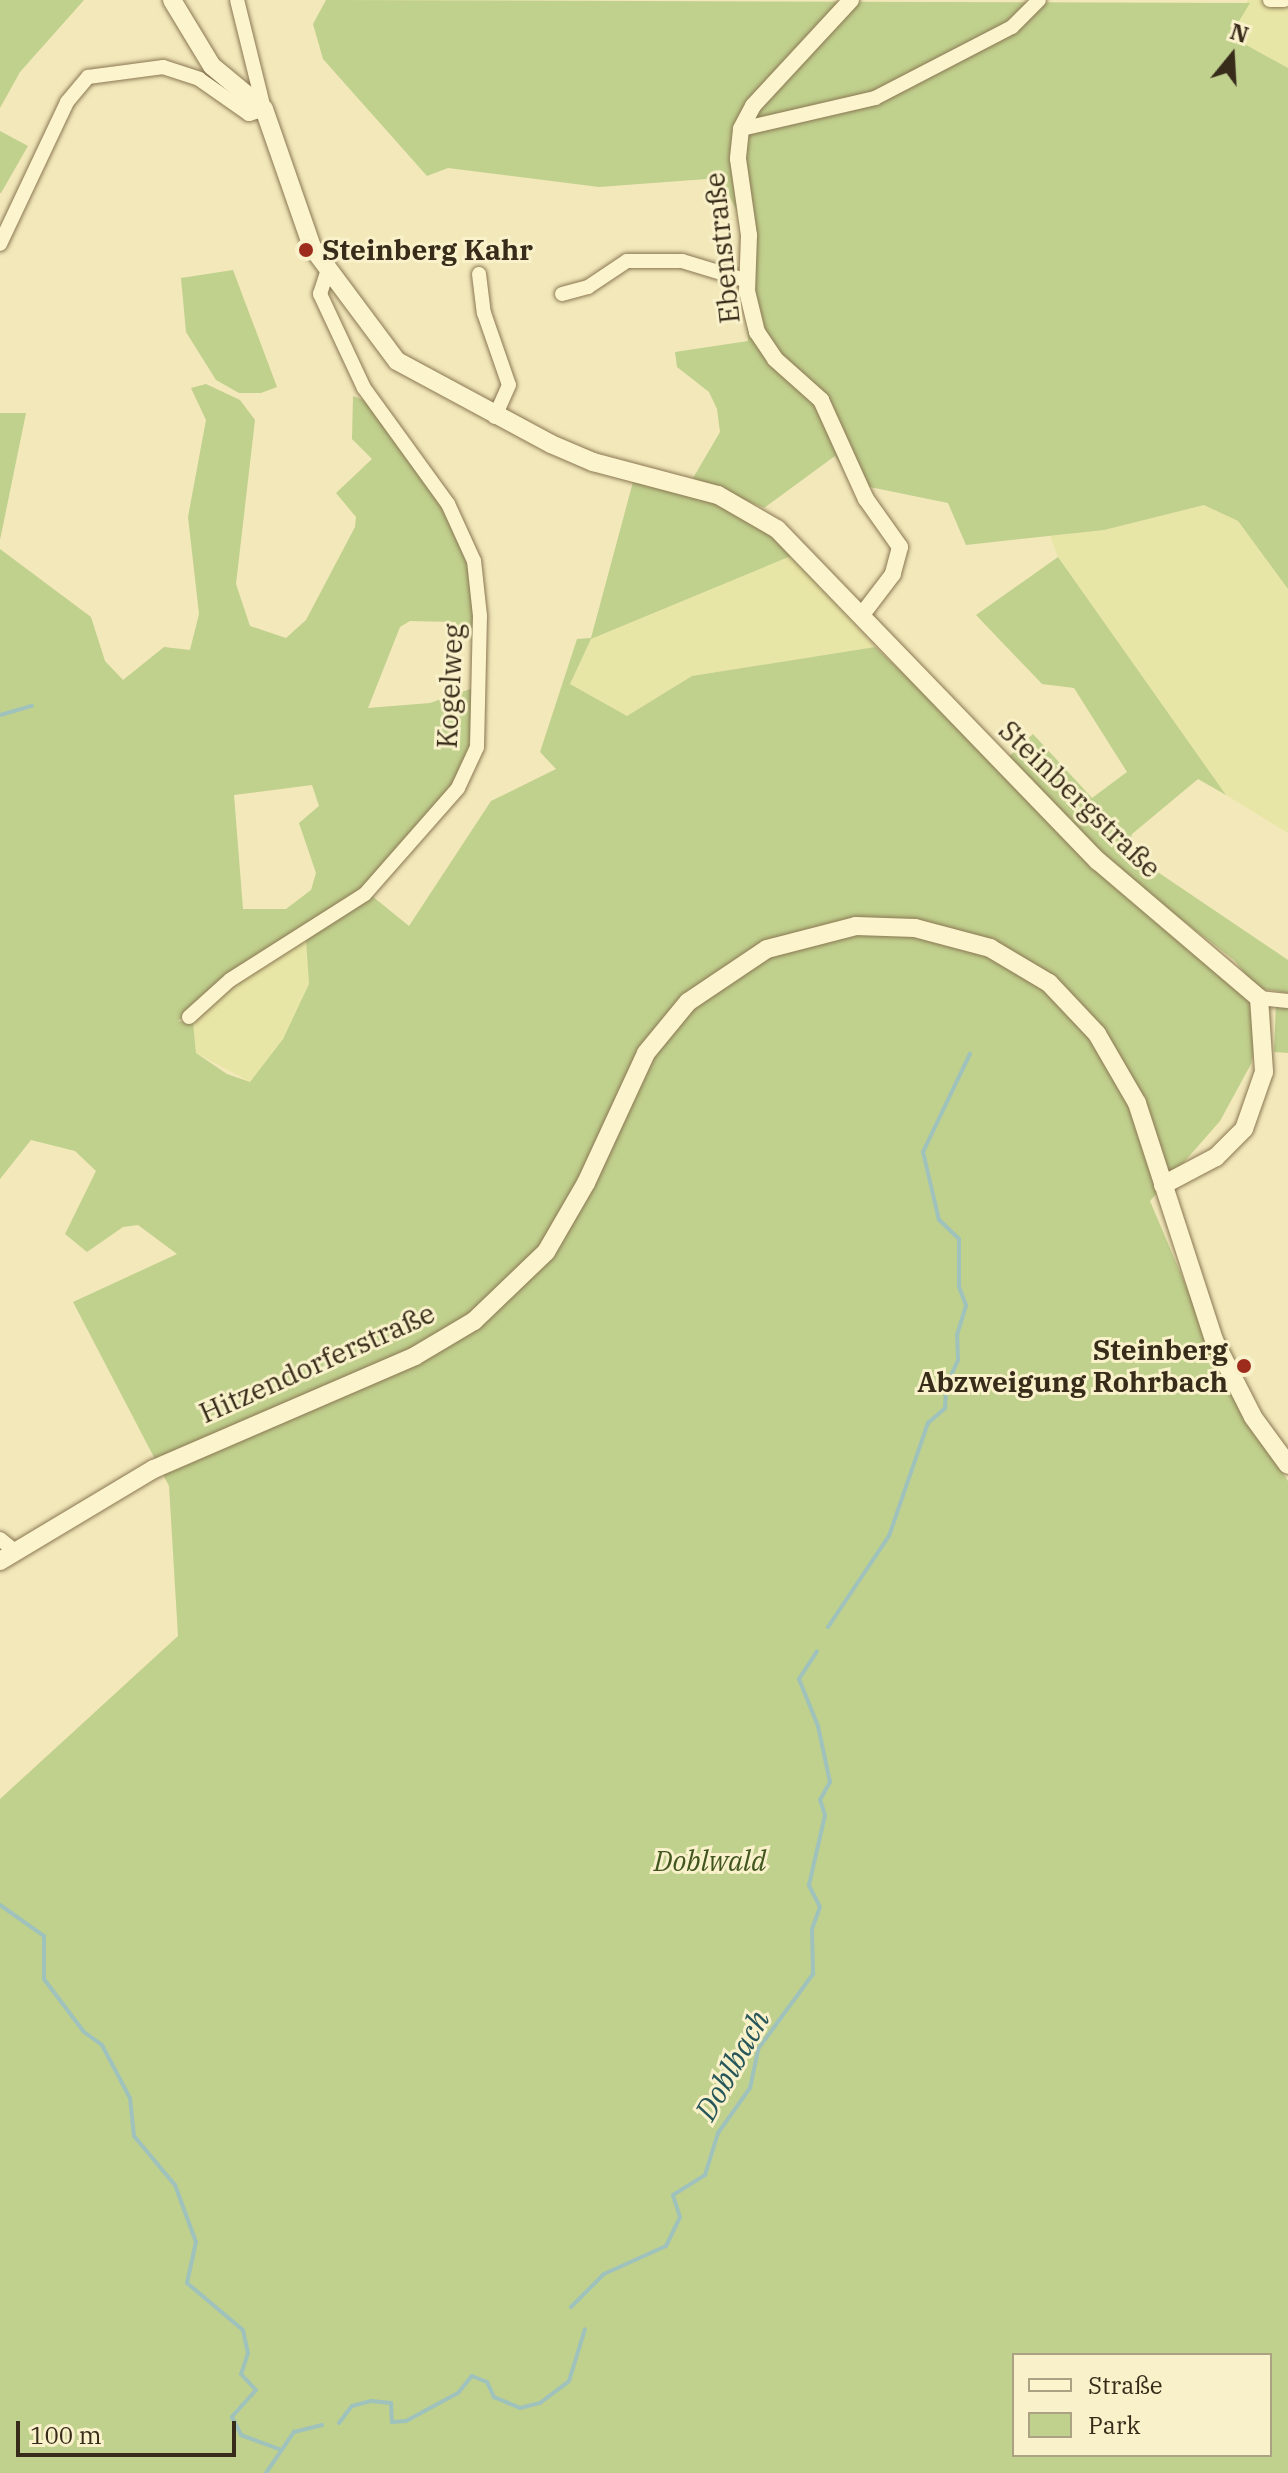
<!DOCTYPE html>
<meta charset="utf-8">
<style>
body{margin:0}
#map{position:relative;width:1288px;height:2473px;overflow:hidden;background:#f2e8ba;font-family:"IBM Plex Serif",serif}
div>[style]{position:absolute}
.farmland>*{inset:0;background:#e8e6a6}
.green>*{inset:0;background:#c0d08d}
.stream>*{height:4px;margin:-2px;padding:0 2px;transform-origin:2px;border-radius:2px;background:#9fc2bc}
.roads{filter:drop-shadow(0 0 2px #8a7753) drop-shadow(0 0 2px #8a7753)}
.minor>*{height:14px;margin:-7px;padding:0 7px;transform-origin:7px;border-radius:7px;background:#fcf4cd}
.tertiary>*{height:16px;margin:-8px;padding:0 8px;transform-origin:8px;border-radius:8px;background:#fcf4cd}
.secondary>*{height:18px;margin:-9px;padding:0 9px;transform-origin:9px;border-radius:9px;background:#fcf4cd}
.dots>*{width:22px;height:22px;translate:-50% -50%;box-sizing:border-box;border:4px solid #f9f1ca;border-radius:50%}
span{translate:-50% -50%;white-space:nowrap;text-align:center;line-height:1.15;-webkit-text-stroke:6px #f9f1ca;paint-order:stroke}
.street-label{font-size:28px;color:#372b19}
.poi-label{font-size:28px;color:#372b19;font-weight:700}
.left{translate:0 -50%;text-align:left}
.right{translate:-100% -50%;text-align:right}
.park-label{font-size:28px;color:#41561e;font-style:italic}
.water-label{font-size:30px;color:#275659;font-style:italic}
.legend{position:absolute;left:1012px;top:2353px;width:260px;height:104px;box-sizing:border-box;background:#f9f1ca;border:2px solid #aba283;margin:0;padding:10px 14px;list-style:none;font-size:24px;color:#372b19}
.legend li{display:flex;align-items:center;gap:16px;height:40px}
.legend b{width:40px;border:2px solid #aba283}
.north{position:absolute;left:1192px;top:16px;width:80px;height:80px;-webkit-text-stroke:6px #f9f1ca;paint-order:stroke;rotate:18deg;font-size:22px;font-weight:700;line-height:32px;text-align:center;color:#372b19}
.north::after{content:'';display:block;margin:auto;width:28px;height:36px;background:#372b19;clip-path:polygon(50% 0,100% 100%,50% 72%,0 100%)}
.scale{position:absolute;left:16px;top:2421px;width:220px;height:36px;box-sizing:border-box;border:4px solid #372b19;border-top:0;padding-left:10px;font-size:24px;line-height:28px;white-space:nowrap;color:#372b19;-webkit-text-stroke:6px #f9f1ca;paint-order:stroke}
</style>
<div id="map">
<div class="farmland">
<i style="clip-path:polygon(1248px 0,1288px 0,1288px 68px,1230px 36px)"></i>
<i style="clip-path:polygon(1204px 505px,1238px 521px,1288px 589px,1288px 833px,1226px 795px,1058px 557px,1050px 536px,1104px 530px)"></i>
<i style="clip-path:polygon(791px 556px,875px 647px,692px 676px,627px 716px,570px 684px,591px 639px)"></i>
<i style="clip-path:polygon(306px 940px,309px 984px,283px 1039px,250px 1082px,196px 1053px,193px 1022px,223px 991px)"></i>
</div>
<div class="green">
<i style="clip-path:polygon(0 0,84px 0,20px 72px,0 108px)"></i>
<i style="clip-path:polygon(326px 0,1250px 3px,1230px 36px,1288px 68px,1288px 589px,1238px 521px,1204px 505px,1104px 530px,966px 545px,948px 503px,855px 484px,835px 456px,764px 508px,693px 478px,720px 432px,717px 409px,709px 392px,677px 367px,675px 352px,748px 341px,742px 221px,720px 178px,599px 187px,448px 168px,427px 176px,323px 59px,313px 24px)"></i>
<i style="clip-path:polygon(0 131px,28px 146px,1px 193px,0 193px)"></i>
<i style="clip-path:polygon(233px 270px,277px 387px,261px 393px,239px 393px,216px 380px,186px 332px,181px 278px)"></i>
<i style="clip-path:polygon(evenodd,206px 384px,240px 400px,255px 420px,236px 584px,250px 626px,286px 638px,306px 620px,355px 527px,356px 517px,336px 493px,372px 459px,352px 439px,353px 396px,366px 401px,445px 506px,465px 546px,477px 628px,470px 639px,458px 638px,456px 622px,410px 621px,400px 627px,368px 708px,430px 703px,476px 687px,466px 770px,362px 892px,178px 1021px,193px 1022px,196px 1053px,227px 1074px,250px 1082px,283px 1039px,309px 984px,306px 940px,372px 896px,409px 926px,491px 801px,556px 769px,540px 752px,577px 639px,591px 638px,633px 482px,721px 503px,775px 537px,791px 556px,591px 639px,570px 684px,627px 716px,692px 676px,875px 647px,1252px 1000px,1258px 1036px,1251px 1064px,1220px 1121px,1150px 1201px,1229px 1387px,1288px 1481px,1288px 2473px,0 2473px,0 1799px,178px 1636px,169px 1486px,73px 1302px,177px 1254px,138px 1225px,123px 1227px,87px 1252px,65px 1234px,96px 1171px,75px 1151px,31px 1140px,0 1179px,0 549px,91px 617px,105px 661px,123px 680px,164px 647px,190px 650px,199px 614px,188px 517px,206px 420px,191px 388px,206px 384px,312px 785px,319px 806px,299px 823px,316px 873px,311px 890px,286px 909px,243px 909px,234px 795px,312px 785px,206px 384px,1014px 2355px,1270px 2355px,1270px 2455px,1014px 2455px,1014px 2355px)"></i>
<i style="clip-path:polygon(0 413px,26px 413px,0 540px)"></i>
<i style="clip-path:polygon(1058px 557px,1226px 795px,1198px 779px,1132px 834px,1128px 852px,1288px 960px,1288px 993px,1257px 988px,1234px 960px,1130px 880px,1006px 759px,1033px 734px,1092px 798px,1127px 772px,1074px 688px,1042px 684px,976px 615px)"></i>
<i style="clip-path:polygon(1276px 1003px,1288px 1005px,1288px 1053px,1274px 1052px)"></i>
</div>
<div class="stream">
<i style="left:0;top:715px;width:33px;rotate:-16deg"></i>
<i style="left:828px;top:1627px;width:110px;rotate:-56.2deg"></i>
<i style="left:889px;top:1536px;width:120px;rotate:-71deg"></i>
<i style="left:928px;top:1423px;width:23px;rotate:-41deg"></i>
<i style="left:945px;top:1408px;width:22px;rotate:-87deg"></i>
<i style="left:946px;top:1386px;width:29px;rotate:-65deg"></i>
<i style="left:958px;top:1360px;width:25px;rotate:-92deg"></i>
<i style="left:957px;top:1335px;width:31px;rotate:-73deg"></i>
<i style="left:966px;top:1305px;width:19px;rotate:-111deg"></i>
<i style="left:959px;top:1287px;width:48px;rotate:-90deg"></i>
<i style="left:959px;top:1239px;width:28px;rotate:-136deg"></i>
<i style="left:939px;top:1220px;width:70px;rotate:-103.2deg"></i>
<i style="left:923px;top:1152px;width:109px;rotate:-64.4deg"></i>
<i style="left:0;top:1905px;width:54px;rotate:35.2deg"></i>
<i style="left:44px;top:1936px;width:43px;rotate:90deg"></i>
<i style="left:44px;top:1979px;width:66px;rotate:53deg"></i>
<i style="left:84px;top:2032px;width:22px;rotate:36deg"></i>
<i style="left:102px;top:2045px;width:60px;rotate:62.2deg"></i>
<i style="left:130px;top:2098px;width:38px;rotate:84deg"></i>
<i style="left:134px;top:2136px;width:64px;rotate:50.1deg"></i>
<i style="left:175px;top:2185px;width:61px;rotate:69.8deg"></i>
<i style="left:196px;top:2242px;width:42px;rotate:102.4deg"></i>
<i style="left:187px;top:2283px;width:73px;rotate:40deg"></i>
<i style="left:243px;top:2330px;width:24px;rotate:78deg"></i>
<i style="left:248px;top:2353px;width:22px;rotate:108deg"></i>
<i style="left:241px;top:2374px;width:22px;rotate:47deg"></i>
<i style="left:256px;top:2390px;width:36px;rotate:132deg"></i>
<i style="left:232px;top:2417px;width:20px;rotate:63deg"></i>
<i style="left:241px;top:2435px;width:40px;rotate:20.2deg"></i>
<i style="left:571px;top:2307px;width:47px;rotate:-45deg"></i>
<i style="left:604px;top:2274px;width:68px;rotate:-24.3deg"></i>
<i style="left:666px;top:2246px;width:32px;rotate:-64deg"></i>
<i style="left:680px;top:2217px;width:23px;rotate:-108deg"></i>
<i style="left:673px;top:2195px;width:38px;rotate:-32deg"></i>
<i style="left:705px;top:2175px;width:44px;rotate:-72.8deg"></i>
<i style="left:718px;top:2133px;width:55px;rotate:-54.6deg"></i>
<i style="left:750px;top:2088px;width:40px;rotate:-78deg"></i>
<i style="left:758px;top:2049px;width:93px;rotate:-53.7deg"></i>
<i style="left:813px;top:1974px;width:45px;rotate:-91.3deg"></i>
<i style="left:812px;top:1929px;width:23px;rotate:-70deg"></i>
<i style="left:820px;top:1907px;width:25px;rotate:-117deg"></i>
<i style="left:809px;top:1885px;width:72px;rotate:-77.1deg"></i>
<i style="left:825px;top:1815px;width:16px;rotate:-108deg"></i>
<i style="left:820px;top:1800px;width:21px;rotate:-61deg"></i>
<i style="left:830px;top:1782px;width:57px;rotate:-102.1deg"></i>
<i style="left:818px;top:1726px;width:51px;rotate:-112deg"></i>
<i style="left:799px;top:1679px;width:33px;rotate:-57deg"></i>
<i style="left:339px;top:2423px;width:21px;rotate:-53deg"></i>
<i style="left:352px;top:2406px;width:20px;rotate:-15deg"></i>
<i style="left:371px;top:2401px;width:20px;rotate:6deg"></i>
<i style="left:391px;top:2403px;width:19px;rotate:87deg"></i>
<i style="left:392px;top:2422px;width:14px;rotate:-4deg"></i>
<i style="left:406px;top:2421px;width:59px;rotate:-28.3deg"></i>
<i style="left:458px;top:2393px;width:22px;rotate:-51deg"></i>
<i style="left:472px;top:2376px;width:16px;rotate:22deg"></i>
<i style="left:487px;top:2382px;width:17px;rotate:65deg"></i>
<i style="left:494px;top:2397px;width:28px;rotate:23deg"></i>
<i style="left:520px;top:2408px;width:21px;rotate:-14deg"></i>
<i style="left:540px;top:2403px;width:36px;rotate:-37deg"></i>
<i style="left:569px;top:2381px;width:54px;rotate:-72.9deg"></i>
<i style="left:266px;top:2473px;width:50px;rotate:-55.7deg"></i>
<i style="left:294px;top:2432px;width:29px;rotate:-14deg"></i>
</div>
<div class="roads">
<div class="minor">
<i style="left:1270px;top:0;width:14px"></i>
<i style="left:741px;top:129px;width:138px;rotate:-13deg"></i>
<i style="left:875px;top:98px;width:154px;rotate:-27.4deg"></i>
<i style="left:1012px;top:27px;width:38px;rotate:-45deg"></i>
<i style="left:0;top:244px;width:157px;rotate:-64.7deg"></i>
<i style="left:67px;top:102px;width:33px;rotate:-50deg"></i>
<i style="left:88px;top:77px;width:76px;rotate:-7.6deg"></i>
<i style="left:163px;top:67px;width:38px;rotate:18deg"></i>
<i style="left:199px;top:79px;width:61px;rotate:35deg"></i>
<i style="left:249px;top:114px;width:16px;rotate:-18deg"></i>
<i style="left:264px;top:109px;width:112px;rotate:-103.9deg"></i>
<i style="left:479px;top:274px;width:39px;rotate:83deg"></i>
<i style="left:484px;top:313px;width:76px;rotate:70.9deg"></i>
<i style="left:509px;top:385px;width:35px;rotate:114deg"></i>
<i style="left:562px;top:294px;width:27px;rotate:-15deg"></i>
<i style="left:588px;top:287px;width:47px;rotate:-33.7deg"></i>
<i style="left:627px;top:261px;width:55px"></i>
<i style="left:682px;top:261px;width:69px;rotate:16.9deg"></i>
<i style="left:1259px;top:998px;width:29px;rotate:6deg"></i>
<i style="left:189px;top:1017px;width:55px;rotate:-42.1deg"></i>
<i style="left:230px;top:980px;width:160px;rotate:-32.5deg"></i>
<i style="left:365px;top:894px;width:141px;rotate:-48.7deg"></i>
<i style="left:458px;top:788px;width:45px;rotate:-65.1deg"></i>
<i style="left:477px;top:747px;width:131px;rotate:-88.7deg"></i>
<i style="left:480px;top:616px;width:55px;rotate:-96.2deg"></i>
<i style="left:474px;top:561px;width:63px;rotate:-114.5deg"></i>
<i style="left:448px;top:504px;width:143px;rotate:-125.9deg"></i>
<i style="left:364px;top:388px;width:104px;rotate:-115.1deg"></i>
<i style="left:320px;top:294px;width:22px;rotate:-72deg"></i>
<i style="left:0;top:1539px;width:19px;rotate:39deg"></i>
</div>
<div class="tertiary">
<i style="left:851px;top:0;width:144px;rotate:132.8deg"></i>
<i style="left:753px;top:106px;width:26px;rotate:118deg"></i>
<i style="left:741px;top:129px;width:30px;rotate:96deg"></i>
<i style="left:738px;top:159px;width:77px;rotate:81.8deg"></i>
<i style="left:749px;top:235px;width:56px;rotate:92deg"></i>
<i style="left:747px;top:291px;width:42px;rotate:76.3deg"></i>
<i style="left:757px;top:332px;width:32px;rotate:56deg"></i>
<i style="left:775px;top:359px;width:62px;rotate:41.7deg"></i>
<i style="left:821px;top:400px;width:109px;rotate:65.6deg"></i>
<i style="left:866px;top:499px;width:59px;rotate:54.7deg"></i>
<i style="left:900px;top:547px;width:28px;rotate:105deg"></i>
<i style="left:893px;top:574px;width:53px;rotate:127.3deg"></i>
</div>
<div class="secondary">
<i style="left:172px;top:0;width:77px;rotate:58.8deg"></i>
<i style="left:212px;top:66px;width:67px;rotate:39.6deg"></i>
<i style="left:264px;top:109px;width:146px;rotate:70.8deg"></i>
<i style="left:312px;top:247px;width:142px;rotate:53.3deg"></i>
<i style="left:397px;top:361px;width:175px;rotate:28.3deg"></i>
<i style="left:551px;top:444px;width:46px;rotate:23.2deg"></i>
<i style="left:593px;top:462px;width:129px;rotate:14.8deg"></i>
<i style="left:718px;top:495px;width:68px;rotate:30deg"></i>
<i style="left:777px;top:529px;width:462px;rotate:46deg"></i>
<i style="left:1098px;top:861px;width:211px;rotate:40.4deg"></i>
<i style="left:1259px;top:998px;width:74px;rotate:86.1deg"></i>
<i style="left:1264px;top:1072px;width:60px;rotate:109.3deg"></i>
<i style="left:1244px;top:1129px;width:40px;rotate:135deg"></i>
<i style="left:1216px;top:1157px;width:60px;rotate:152.2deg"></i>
<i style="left:0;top:1561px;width:179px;rotate:-30.9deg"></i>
<i style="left:154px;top:1469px;width:284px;rotate:-23.4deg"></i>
<i style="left:415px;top:1356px;width:69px;rotate:-30.7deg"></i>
<i style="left:474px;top:1321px;width:100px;rotate:-43.8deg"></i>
<i style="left:546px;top:1252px;width:80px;rotate:-59.9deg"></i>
<i style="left:586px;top:1183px;width:143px;rotate:-65.2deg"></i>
<i style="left:646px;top:1053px;width:66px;rotate:-50.5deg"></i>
<i style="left:688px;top:1002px;width:95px;rotate:-33.9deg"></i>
<i style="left:767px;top:949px;width:92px;rotate:-14.5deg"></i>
<i style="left:856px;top:926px;width:59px;rotate:1.9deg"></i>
<i style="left:915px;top:928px;width:78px;rotate:14.9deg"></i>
<i style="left:990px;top:948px;width:69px;rotate:30.7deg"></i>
<i style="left:1049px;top:983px;width:70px;rotate:46.7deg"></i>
<i style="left:1097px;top:1034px;width:80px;rotate:59.9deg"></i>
<i style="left:1137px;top:1103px;width:249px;rotate:72deg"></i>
<i style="left:1214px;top:1340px;width:86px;rotate:63.1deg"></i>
<i style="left:1253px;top:1417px;width:59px;rotate:53.9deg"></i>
</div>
</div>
<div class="dots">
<i style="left:306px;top:250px;background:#9e2c1d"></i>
<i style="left:1244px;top:1366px;background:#9e2c1d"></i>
</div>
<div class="street-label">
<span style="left:722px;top:248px;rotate:-96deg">Ebenstraße</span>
<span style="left:450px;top:686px;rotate:-87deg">Kogelweg</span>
<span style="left:1080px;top:799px;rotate:44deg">Steinbergstraße</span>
<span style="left:317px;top:1363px;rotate:-24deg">Hitzendorferstraße</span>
</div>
<div class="poi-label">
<span class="left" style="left:322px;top:250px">Steinberg Kahr</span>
<span class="right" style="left:1228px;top:1366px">Steinberg<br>Abzweigung Rohrbach</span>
</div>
<div class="park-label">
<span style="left:710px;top:1861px">Doblwald</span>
</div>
<div class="water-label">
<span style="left:732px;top:2065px;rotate:-61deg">Doblbach</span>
</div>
<ul class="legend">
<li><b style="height:10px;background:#fcf4cd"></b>Straße</li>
<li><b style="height:22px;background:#c0d08d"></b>Park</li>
</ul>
<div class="north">N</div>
<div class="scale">100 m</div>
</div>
